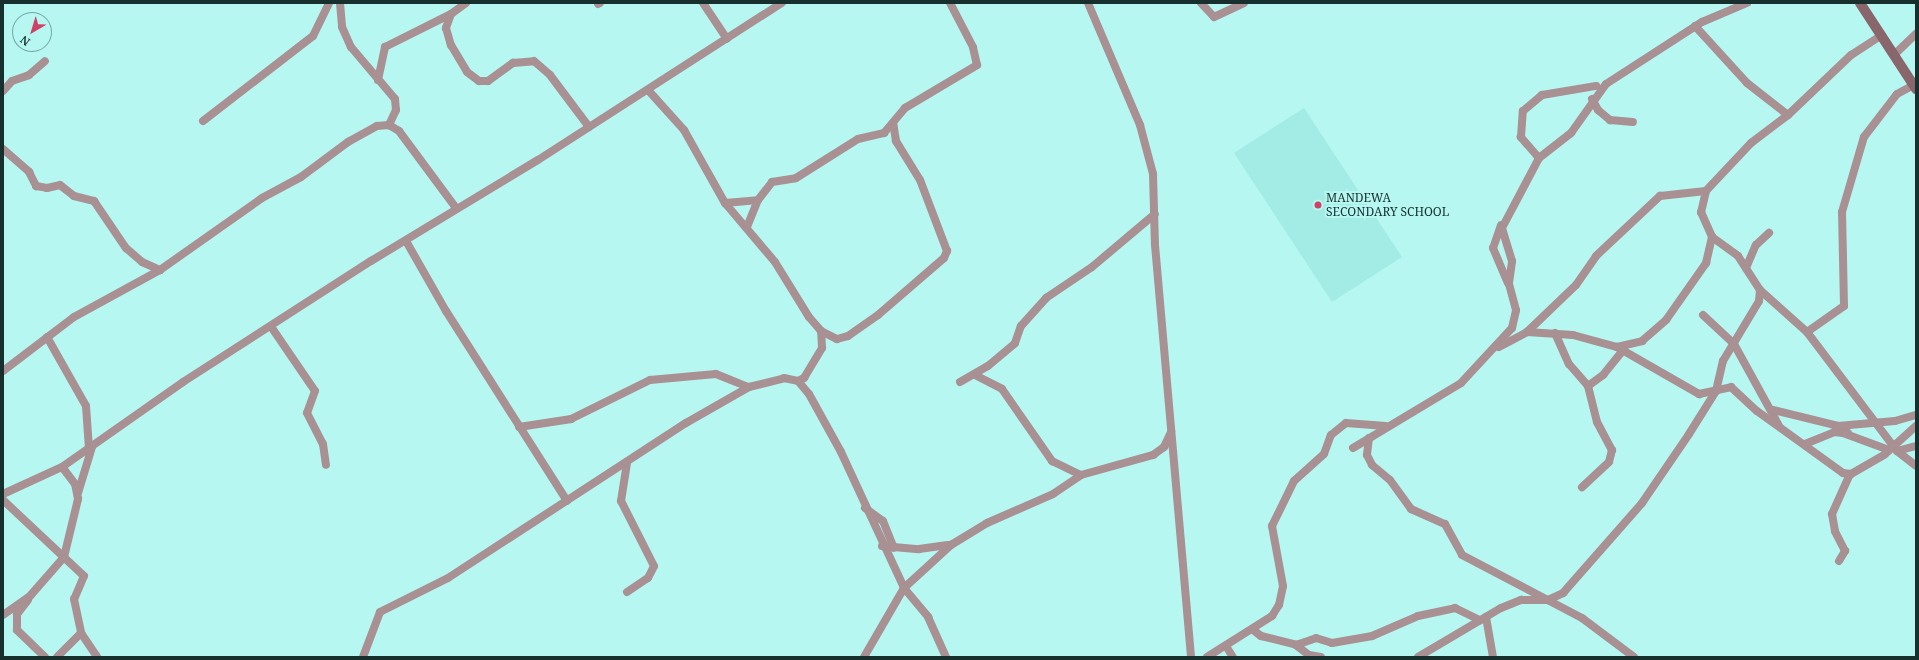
<!DOCTYPE html>
<style>
body{margin:0}
#map{position:relative;width:1919px;height:660px;overflow:hidden;background:#b7f7f1;font-family:"Noto Serif",serif}
div>[style]{position:absolute}
.built>*{inset:0;background:#a2ece5}
.street>*{height:8px;margin:-4px;padding:0 4px;transform-origin:4px;border-radius:4px;background:#a89093}
.secondary>*{height:10px;margin:-5px;padding:0 5px;transform-origin:5px;border-radius:5px;background:#88666b}
.dots>*{width:11px;height:11px;translate:-50% -50%;box-sizing:border-box;border:2px solid #b7f7f1;border-radius:50%}
span{translate:-50% -50%;white-space:nowrap;text-align:center;line-height:1.15;-webkit-text-stroke:4px #b7f7f1;paint-order:stroke}
.poi-label{font-size:12px;color:#17302e}
.left{translate:0 -50%;text-align:left}
.frame{position:absolute;inset:0;border:4px solid #17302e;pointer-events:none}
.north{position:absolute;left:12px;top:12px;width:40px;height:40px;box-sizing:border-box;background:#b7f7f1;border:1px solid #77a7a3;border-radius:50%;rotate:218deg;font-size:11px;font-weight:700;line-height:16px;text-align:center;color:#17302e}
.north::after{content:'';display:block;margin:auto;width:14px;height:18px;background:#d04167;clip-path:polygon(50% 0,100% 100%,50% 72%,0 100%)}
</style>
<div id="map">
<div class="built">
<i style="clip-path:polygon(1304px 108px,1402px 257px,1332px 302px,1234px 153px)"></i>
</div>
<div class="street">
<i style="left:340px;top:3px;width:24px;rotate:85deg"></i>
<i style="left:342px;top:27px;width:22px;rotate:66deg"></i>
<i style="left:351px;top:47px;width:68px;rotate:49.8deg"></i>
<i style="left:395px;top:99px;width:11px;rotate:85deg"></i>
<i style="left:396px;top:110px;width:17px;rotate:115deg"></i>
<i style="left:466px;top:3px;width:19px;rotate:144deg"></i>
<i style="left:451px;top:14px;width:15px;rotate:110deg"></i>
<i style="left:446px;top:28px;width:18px;rotate:74deg"></i>
<i style="left:451px;top:45px;width:31px;rotate:59deg"></i>
<i style="left:467px;top:72px;width:15px;rotate:37deg"></i>
<i style="left:479px;top:81px;width:9px"></i>
<i style="left:488px;top:81px;width:31px;rotate:-36deg"></i>
<i style="left:513px;top:63px;width:21px;rotate:-5deg"></i>
<i style="left:534px;top:61px;width:21px;rotate:41deg"></i>
<i style="left:550px;top:75px;width:65px;rotate:53.1deg"></i>
<i style="left:703px;top:3px;width:43px;rotate:56.3deg"></i>
<i style="left:1088px;top:3px;width:133px;rotate:66.9deg"></i>
<i style="left:1140px;top:125px;width:51px;rotate:75.1deg"></i>
<i style="left:1153px;top:174px;width:71px;rotate:88.4deg"></i>
<i style="left:1155px;top:245px;width:414px;rotate:85deg"></i>
<i style="left:1201px;top:3px;width:19px;rotate:47deg"></i>
<i style="left:1214px;top:17px;width:33px;rotate:-25deg"></i>
<i style="left:598px;top:4px;width:2px;rotate:-27deg"></i>
<i style="left:1695px;top:26px;width:77px;rotate:47.6deg"></i>
<i style="left:1747px;top:83px;width:52px;rotate:38deg"></i>
<i style="left:1882px;top:35px;width:37px;rotate:147deg"></i>
<i style="left:1851px;top:55px;width:87px;rotate:136.4deg"></i>
<i style="left:1788px;top:115px;width:46px;rotate:142.9deg"></i>
<i style="left:1751px;top:143px;width:66px;rotate:133.2deg"></i>
<i style="left:1706px;top:191px;width:22px;rotate:103deg"></i>
<i style="left:1701px;top:212px;width:27px;rotate:66deg"></i>
<i style="left:1712px;top:237px;width:32px;rotate:36deg"></i>
<i style="left:1738px;top:256px;width:40px;rotate:57.1deg"></i>
<i style="left:1760px;top:290px;width:63px;rotate:41.8deg"></i>
<i style="left:1807px;top:332px;width:149px;rotate:52.9deg"></i>
<i style="left:1897px;top:451px;width:24px;rotate:38deg"></i>
<i style="left:1895px;top:54px;width:29px;rotate:-44deg"></i>
<i style="left:378px;top:80px;width:34px;rotate:-78deg"></i>
<i style="left:385px;top:47px;width:74px;rotate:-26.6deg"></i>
<i style="left:648px;top:90px;width:54px;rotate:48deg"></i>
<i style="left:684px;top:130px;width:84px;rotate:60.7deg"></i>
<i style="left:725px;top:203px;width:77px;rotate:49.7deg"></i>
<i style="left:775px;top:262px;width:65px;rotate:58.3deg"></i>
<i style="left:809px;top:317px;width:18px;rotate:49deg"></i>
<i style="left:821px;top:331px;width:18px;rotate:27deg"></i>
<i style="left:837px;top:339px;width:11px;rotate:-15deg"></i>
<i style="left:848px;top:336px;width:37px;rotate:-35deg"></i>
<i style="left:878px;top:315px;width:87px;rotate:-40.8deg"></i>
<i style="left:944px;top:258px;width:8px;rotate:-67deg"></i>
<i style="left:947px;top:251px;width:76px;rotate:-110.8deg"></i>
<i style="left:920px;top:180px;width:46px;rotate:-121.6deg"></i>
<i style="left:896px;top:141px;width:18px;rotate:-99deg"></i>
<i style="left:3px;top:91px;width:13px;rotate:-48deg"></i>
<i style="left:12px;top:81px;width:18px;rotate:-19deg"></i>
<i style="left:29px;top:75px;width:21px;rotate:-41deg"></i>
<i style="left:1592px;top:99px;width:13px;rotate:61deg"></i>
<i style="left:1598px;top:110px;width:16px;rotate:40deg"></i>
<i style="left:1610px;top:120px;width:23px;rotate:5deg"></i>
<i style="left:203px;top:121px;width:139px;rotate:-37.7deg"></i>
<i style="left:313px;top:36px;width:37px;rotate:-64deg"></i>
<i style="left:3px;top:149px;width:35px;rotate:41deg"></i>
<i style="left:29px;top:172px;width:16px;rotate:63deg"></i>
<i style="left:36px;top:186px;width:11px;rotate:10deg"></i>
<i style="left:47px;top:188px;width:13px;rotate:-13deg"></i>
<i style="left:60px;top:185px;width:18px;rotate:38deg"></i>
<i style="left:74px;top:196px;width:21px;rotate:14deg"></i>
<i style="left:94px;top:201px;width:57px;rotate:55.8deg"></i>
<i style="left:126px;top:248px;width:21px;rotate:41deg"></i>
<i style="left:142px;top:262px;width:20px;rotate:24deg"></i>
<i style="left:1539px;top:158px;width:28px;rotate:-131deg"></i>
<i style="left:1521px;top:137px;width:26px;rotate:-86deg"></i>
<i style="left:1523px;top:111px;width:25px;rotate:-40deg"></i>
<i style="left:1542px;top:95px;width:55px;rotate:-9.5deg"></i>
<i style="left:725px;top:203px;width:33px;rotate:-5deg"></i>
<i style="left:1501px;top:225px;width:24px;rotate:109deg"></i>
<i style="left:1493px;top:248px;width:38px;rotate:67deg"></i>
<i style="left:747px;top:227px;width:29px;rotate:-68deg"></i>
<i style="left:758px;top:200px;width:23px;rotate:-52deg"></i>
<i style="left:772px;top:182px;width:24px;rotate:-9deg"></i>
<i style="left:796px;top:178px;width:73px;rotate:-32.2deg"></i>
<i style="left:858px;top:139px;width:27px;rotate:-13deg"></i>
<i style="left:884px;top:133px;width:33px;rotate:-50deg"></i>
<i style="left:905px;top:108px;width:84px;rotate:-30.8deg"></i>
<i style="left:977px;top:65px;width:18px;rotate:-103deg"></i>
<i style="left:973px;top:47px;width:50px;rotate:-117.6deg"></i>
<i style="left:406px;top:241px;width:81px;rotate:60.3deg"></i>
<i style="left:446px;top:311px;width:225px;rotate:57.5deg"></i>
<i style="left:1746px;top:268px;width:25px;rotate:-67deg"></i>
<i style="left:1756px;top:245px;width:18px;rotate:-43deg"></i>
<i style="left:1703px;top:315px;width:42px;rotate:43.1deg"></i>
<i style="left:1734px;top:344px;width:94px;rotate:61.2deg"></i>
<i style="left:272px;top:328px;width:76px;rotate:55.7deg"></i>
<i style="left:315px;top:391px;width:23px;rotate:110deg"></i>
<i style="left:307px;top:413px;width:35px;rotate:63deg"></i>
<i style="left:323px;top:444px;width:21px;rotate:82deg"></i>
<i style="left:1527px;top:332px;width:68px;rotate:-43.8deg"></i>
<i style="left:1576px;top:285px;width:35px;rotate:-55deg"></i>
<i style="left:1596px;top:256px;width:88px;rotate:-43.2deg"></i>
<i style="left:1660px;top:196px;width:46px;rotate:-6.2deg"></i>
<i style="left:1807px;top:332px;width:45px;rotate:-35.1deg"></i>
<i style="left:1844px;top:306px;width:94px;rotate:-91.2deg"></i>
<i style="left:1842px;top:212px;width:78px;rotate:-73.7deg"></i>
<i style="left:1864px;top:137px;width:54px;rotate:-52.5deg"></i>
<i style="left:1897px;top:94px;width:19px;rotate:-28deg"></i>
<i style="left:1555px;top:333px;width:34px;rotate:66deg"></i>
<i style="left:1569px;top:364px;width:29px;rotate:49deg"></i>
<i style="left:1588px;top:386px;width:37px;rotate:76deg"></i>
<i style="left:1597px;top:422px;width:32px;rotate:62deg"></i>
<i style="left:1612px;top:450px;width:12px;rotate:104deg"></i>
<i style="left:1609px;top:462px;width:37px;rotate:137deg"></i>
<i style="left:47px;top:337px;width:79px;rotate:60.5deg"></i>
<i style="left:86px;top:406px;width:43px;rotate:86deg"></i>
<i style="left:1499px;top:347px;width:32px;rotate:-28deg"></i>
<i style="left:1527px;top:332px;width:46px;rotate:3.7deg"></i>
<i style="left:1573px;top:335px;width:46px;rotate:15.3deg"></i>
<i style="left:1617px;top:347px;width:95px;rotate:29.8deg"></i>
<i style="left:1699px;top:394px;width:33px;rotate:-12deg"></i>
<i style="left:1731px;top:387px;width:35px;rotate:43deg"></i>
<i style="left:1757px;top:411px;width:106px;rotate:35.8deg"></i>
<i style="left:1843px;top:473px;width:8px;rotate:7deg"></i>
<i style="left:1851px;top:474px;width:39px;rotate:-30deg"></i>
<i style="left:1885px;top:454px;width:42px;rotate:-42.1deg"></i>
<i style="left:1617px;top:347px;width:26px;rotate:-13deg"></i>
<i style="left:1642px;top:341px;width:32px;rotate:-41deg"></i>
<i style="left:1666px;top:320px;width:70px;rotate:-54.9deg"></i>
<i style="left:1706px;top:263px;width:27px;rotate:-77deg"></i>
<i style="left:3px;top:371px;width:89px;rotate:-37.3deg"></i>
<i style="left:74px;top:317px;width:98px;rotate:-28.7deg"></i>
<i style="left:160px;top:270px;width:125px;rotate:-35.2deg"></i>
<i style="left:262px;top:198px;width:44px;rotate:-28.3deg"></i>
<i style="left:301px;top:177px;width:59px;rotate:-36.7deg"></i>
<i style="left:348px;top:142px;width:33px;rotate:-29deg"></i>
<i style="left:377px;top:126px;width:12px;rotate:-5deg"></i>
<i style="left:389px;top:125px;width:12px;rotate:31deg"></i>
<i style="left:399px;top:131px;width:96px;rotate:53.5deg"></i>
<i style="left:975px;top:375px;width:30px;rotate:27deg"></i>
<i style="left:1002px;top:389px;width:88px;rotate:55.2deg"></i>
<i style="left:1052px;top:461px;width:32px;rotate:26deg"></i>
<i style="left:798px;top:381px;width:7px;rotate:-27deg"></i>
<i style="left:804px;top:378px;width:35px;rotate:-59deg"></i>
<i style="left:822px;top:348px;width:17px;rotate:-93deg"></i>
<i style="left:960px;top:382px;width:32px;rotate:-30deg"></i>
<i style="left:988px;top:366px;width:35px;rotate:-40deg"></i>
<i style="left:1015px;top:343px;width:18px;rotate:-71deg"></i>
<i style="left:1021px;top:326px;width:38px;rotate:-48deg"></i>
<i style="left:1046px;top:298px;width:55px;rotate:-34deg"></i>
<i style="left:1092px;top:267px;width:82px;rotate:-40.1deg"></i>
<i style="left:1588px;top:386px;width:19px;rotate:-36deg"></i>
<i style="left:1603px;top:375px;width:32px;rotate:-51deg"></i>
<i style="left:1773px;top:410px;width:67px;rotate:13.8deg"></i>
<i style="left:1838px;top:426px;width:12px;rotate:35deg"></i>
<i style="left:1838px;top:426px;width:57px;rotate:-5deg"></i>
<i style="left:1895px;top:421px;width:22px;rotate:-16deg"></i>
<i style="left:519px;top:427px;width:53px;rotate:-8.7deg"></i>
<i style="left:571px;top:419px;width:88px;rotate:-26.3deg"></i>
<i style="left:650px;top:380px;width:66px;rotate:-5.2deg"></i>
<i style="left:716px;top:374px;width:35px;rotate:22deg"></i>
<i style="left:1369px;top:438px;width:17px;rotate:97deg"></i>
<i style="left:1367px;top:455px;width:11px;rotate:63deg"></i>
<i style="left:1372px;top:465px;width:23px;rotate:40deg"></i>
<i style="left:1390px;top:480px;width:36px;rotate:54deg"></i>
<i style="left:1411px;top:509px;width:37px;rotate:24deg"></i>
<i style="left:1445px;top:524px;width:35px;rotate:61deg"></i>
<i style="left:1462px;top:555px;width:136px;rotate:27.7deg"></i>
<i style="left:1582px;top:618px;width:65px;rotate:36.9deg"></i>
<i style="left:1805px;top:444px;width:31px;rotate:-22deg"></i>
<i style="left:1834px;top:432px;width:9px;rotate:6deg"></i>
<i style="left:1843px;top:433px;width:49px;rotate:20.3deg"></i>
<i style="left:1353px;top:448px;width:126px;rotate:-31deg"></i>
<i style="left:1461px;top:383px;width:75px;rotate:-47.2deg"></i>
<i style="left:1512px;top:328px;width:18px;rotate:-77deg"></i>
<i style="left:1516px;top:310px;width:28px;rotate:-105deg"></i>
<i style="left:1509px;top:283px;width:22px;rotate:-82deg"></i>
<i style="left:1512px;top:261px;width:34px;rotate:-107deg"></i>
<i style="left:1502px;top:228px;width:79px;rotate:-62.1deg"></i>
<i style="left:1539px;top:158px;width:41px;rotate:-38deg"></i>
<i style="left:1571px;top:133px;width:60px;rotate:-54.5deg"></i>
<i style="left:1606px;top:84px;width:114px;rotate:-32.9deg"></i>
<i style="left:1702px;top:22px;width:49px;rotate:-22.9deg"></i>
<i style="left:1897px;top:451px;width:20px;rotate:-15deg"></i>
<i style="left:78px;top:493px;width:48px;rotate:-73.1deg"></i>
<i style="left:3px;top:494px;width:65px;rotate:-24.6deg"></i>
<i style="left:62px;top:467px;width:148px;rotate:-35.1deg"></i>
<i style="left:183px;top:382px;width:224px;rotate:-32.8deg"></i>
<i style="left:371px;top:261px;width:195px;rotate:-31.2deg"></i>
<i style="left:538px;top:160px;width:290px;rotate:-32.8deg"></i>
<i style="left:3px;top:500px;width:111px;rotate:43.2deg"></i>
<i style="left:84px;top:576px;width:25px;rotate:113deg"></i>
<i style="left:74px;top:599px;width:35px;rotate:78deg"></i>
<i style="left:81px;top:633px;width:29px;rotate:56deg"></i>
<i style="left:865px;top:508px;width:22px;rotate:36deg"></i>
<i style="left:883px;top:521px;width:29px;rotate:68deg"></i>
<i style="left:882px;top:546px;width:37px;rotate:5deg"></i>
<i style="left:919px;top:549px;width:29px;rotate:-8deg"></i>
<i style="left:1839px;top:561px;width:12px;rotate:-59deg"></i>
<i style="left:1845px;top:551px;width:22px;rotate:-117deg"></i>
<i style="left:1835px;top:531px;width:17px;rotate:-100deg"></i>
<i style="left:1832px;top:514px;width:44px;rotate:-65.8deg"></i>
<i style="left:627px;top:592px;width:25px;rotate:-34deg"></i>
<i style="left:648px;top:578px;width:13px;rotate:-63deg"></i>
<i style="left:654px;top:566px;width:73px;rotate:-116.9deg"></i>
<i style="left:621px;top:501px;width:37px;rotate:-81deg"></i>
<i style="left:28px;top:600px;width:18px;rotate:128deg"></i>
<i style="left:17px;top:614px;width:16px;rotate:90deg"></i>
<i style="left:17px;top:630px;width:39px;rotate:44deg"></i>
<i style="left:3px;top:615px;width:33px;rotate:-35deg"></i>
<i style="left:30px;top:596px;width:52px;rotate:-48.9deg"></i>
<i style="left:64px;top:557px;width:60px;rotate:-76.4deg"></i>
<i style="left:78px;top:499px;width:15px;rotate:-101deg"></i>
<i style="left:75px;top:484px;width:21px;rotate:-127deg"></i>
<i style="left:1486px;top:617px;width:41px;rotate:80.1deg"></i>
<i style="left:1252px;top:629px;width:11px;rotate:38deg"></i>
<i style="left:1261px;top:636px;width:36px;rotate:14deg"></i>
<i style="left:1296px;top:645px;width:16px;rotate:38deg"></i>
<i style="left:1309px;top:655px;width:12px;rotate:9deg"></i>
<i style="left:1296px;top:645px;width:21px;rotate:-19deg"></i>
<i style="left:1316px;top:638px;width:17px;rotate:17deg"></i>
<i style="left:1332px;top:643px;width:41px;rotate:-9.9deg"></i>
<i style="left:1372px;top:636px;width:50px;rotate:-23.5deg"></i>
<i style="left:1418px;top:616px;width:38px;rotate:-12deg"></i>
<i style="left:1455px;top:608px;width:28px;rotate:26deg"></i>
<i style="left:1226px;top:646px;width:13px;rotate:58deg"></i>
<i style="left:57px;top:657px;width:34px;rotate:-45deg"></i>
<i style="left:363px;top:657px;width:48px;rotate:-69.3deg"></i>
<i style="left:380px;top:612px;width:76px;rotate:-26.6deg"></i>
<i style="left:448px;top:578px;width:284px;rotate:-33.1deg"></i>
<i style="left:686px;top:423px;width:73px;rotate:-29.7deg"></i>
<i style="left:749px;top:387px;width:36px;rotate:-14deg"></i>
<i style="left:784px;top:378px;width:14px;rotate:12deg"></i>
<i style="left:798px;top:381px;width:17px;rotate:50deg"></i>
<i style="left:809px;top:394px;width:66px;rotate:61.1deg"></i>
<i style="left:841px;top:452px;width:150px;rotate:65.1deg"></i>
<i style="left:904px;top:588px;width:38px;rotate:50deg"></i>
<i style="left:928px;top:617px;width:44px;rotate:65.8deg"></i>
<i style="left:864px;top:657px;width:80px;rotate:-59.9deg"></i>
<i style="left:904px;top:588px;width:64px;rotate:-42.5deg"></i>
<i style="left:951px;top:545px;width:42px;rotate:-31.4deg"></i>
<i style="left:987px;top:523px;width:72px;rotate:-23.7deg"></i>
<i style="left:1053px;top:494px;width:34px;rotate:-34deg"></i>
<i style="left:1081px;top:475px;width:75px;rotate:-15.5deg"></i>
<i style="left:1153px;top:455px;width:14px;rotate:-36deg"></i>
<i style="left:1164px;top:447px;width:17px;rotate:-65deg"></i>
<i style="left:1207px;top:657px;width:77px;rotate:-32.2deg"></i>
<i style="left:1272px;top:616px;width:13px;rotate:-58deg"></i>
<i style="left:1279px;top:605px;width:19px;rotate:-78deg"></i>
<i style="left:1283px;top:586px;width:61px;rotate:-100.4deg"></i>
<i style="left:1272px;top:526px;width:50px;rotate:-63.9deg"></i>
<i style="left:1294px;top:481px;width:40px;rotate:-42deg"></i>
<i style="left:1324px;top:454px;width:20px;rotate:-70deg"></i>
<i style="left:1331px;top:435px;width:19px;rotate:-39deg"></i>
<i style="left:1346px;top:423px;width:40px;rotate:4.3deg"></i>
<i style="left:1418px;top:657px;width:96px;rotate:-30.6deg"></i>
<i style="left:1501px;top:608px;width:22px;rotate:-22deg"></i>
<i style="left:1521px;top:600px;width:27px"></i>
<i style="left:1548px;top:600px;width:17px;rotate:-25deg"></i>
<i style="left:1563px;top:593px;width:120px;rotate:-48.7deg"></i>
<i style="left:1642px;top:503px;width:83px;rotate:-55.7deg"></i>
<i style="left:1689px;top:434px;width:51px;rotate:-57.9deg"></i>
<i style="left:1716px;top:391px;width:31px;rotate:-77deg"></i>
<i style="left:1723px;top:361px;width:70px;rotate:-59deg"></i>
<i style="left:1759px;top:301px;width:11px;rotate:-85deg"></i>
</div>
<div class="secondary">
<i style="left:1860px;top:3px;width:103px;rotate:56.9deg"></i>
</div>
<div class="dots">
<i style="left:1318px;top:205px;background:#d04167"></i>
</div>
<div class="poi-label">
<span class="left" style="left:1326px;top:205px">MANDEWA<br>SECONDARY SCHOOL</span>
</div>
<div class="frame"></div>
<div class="north">N</div>
</div>
